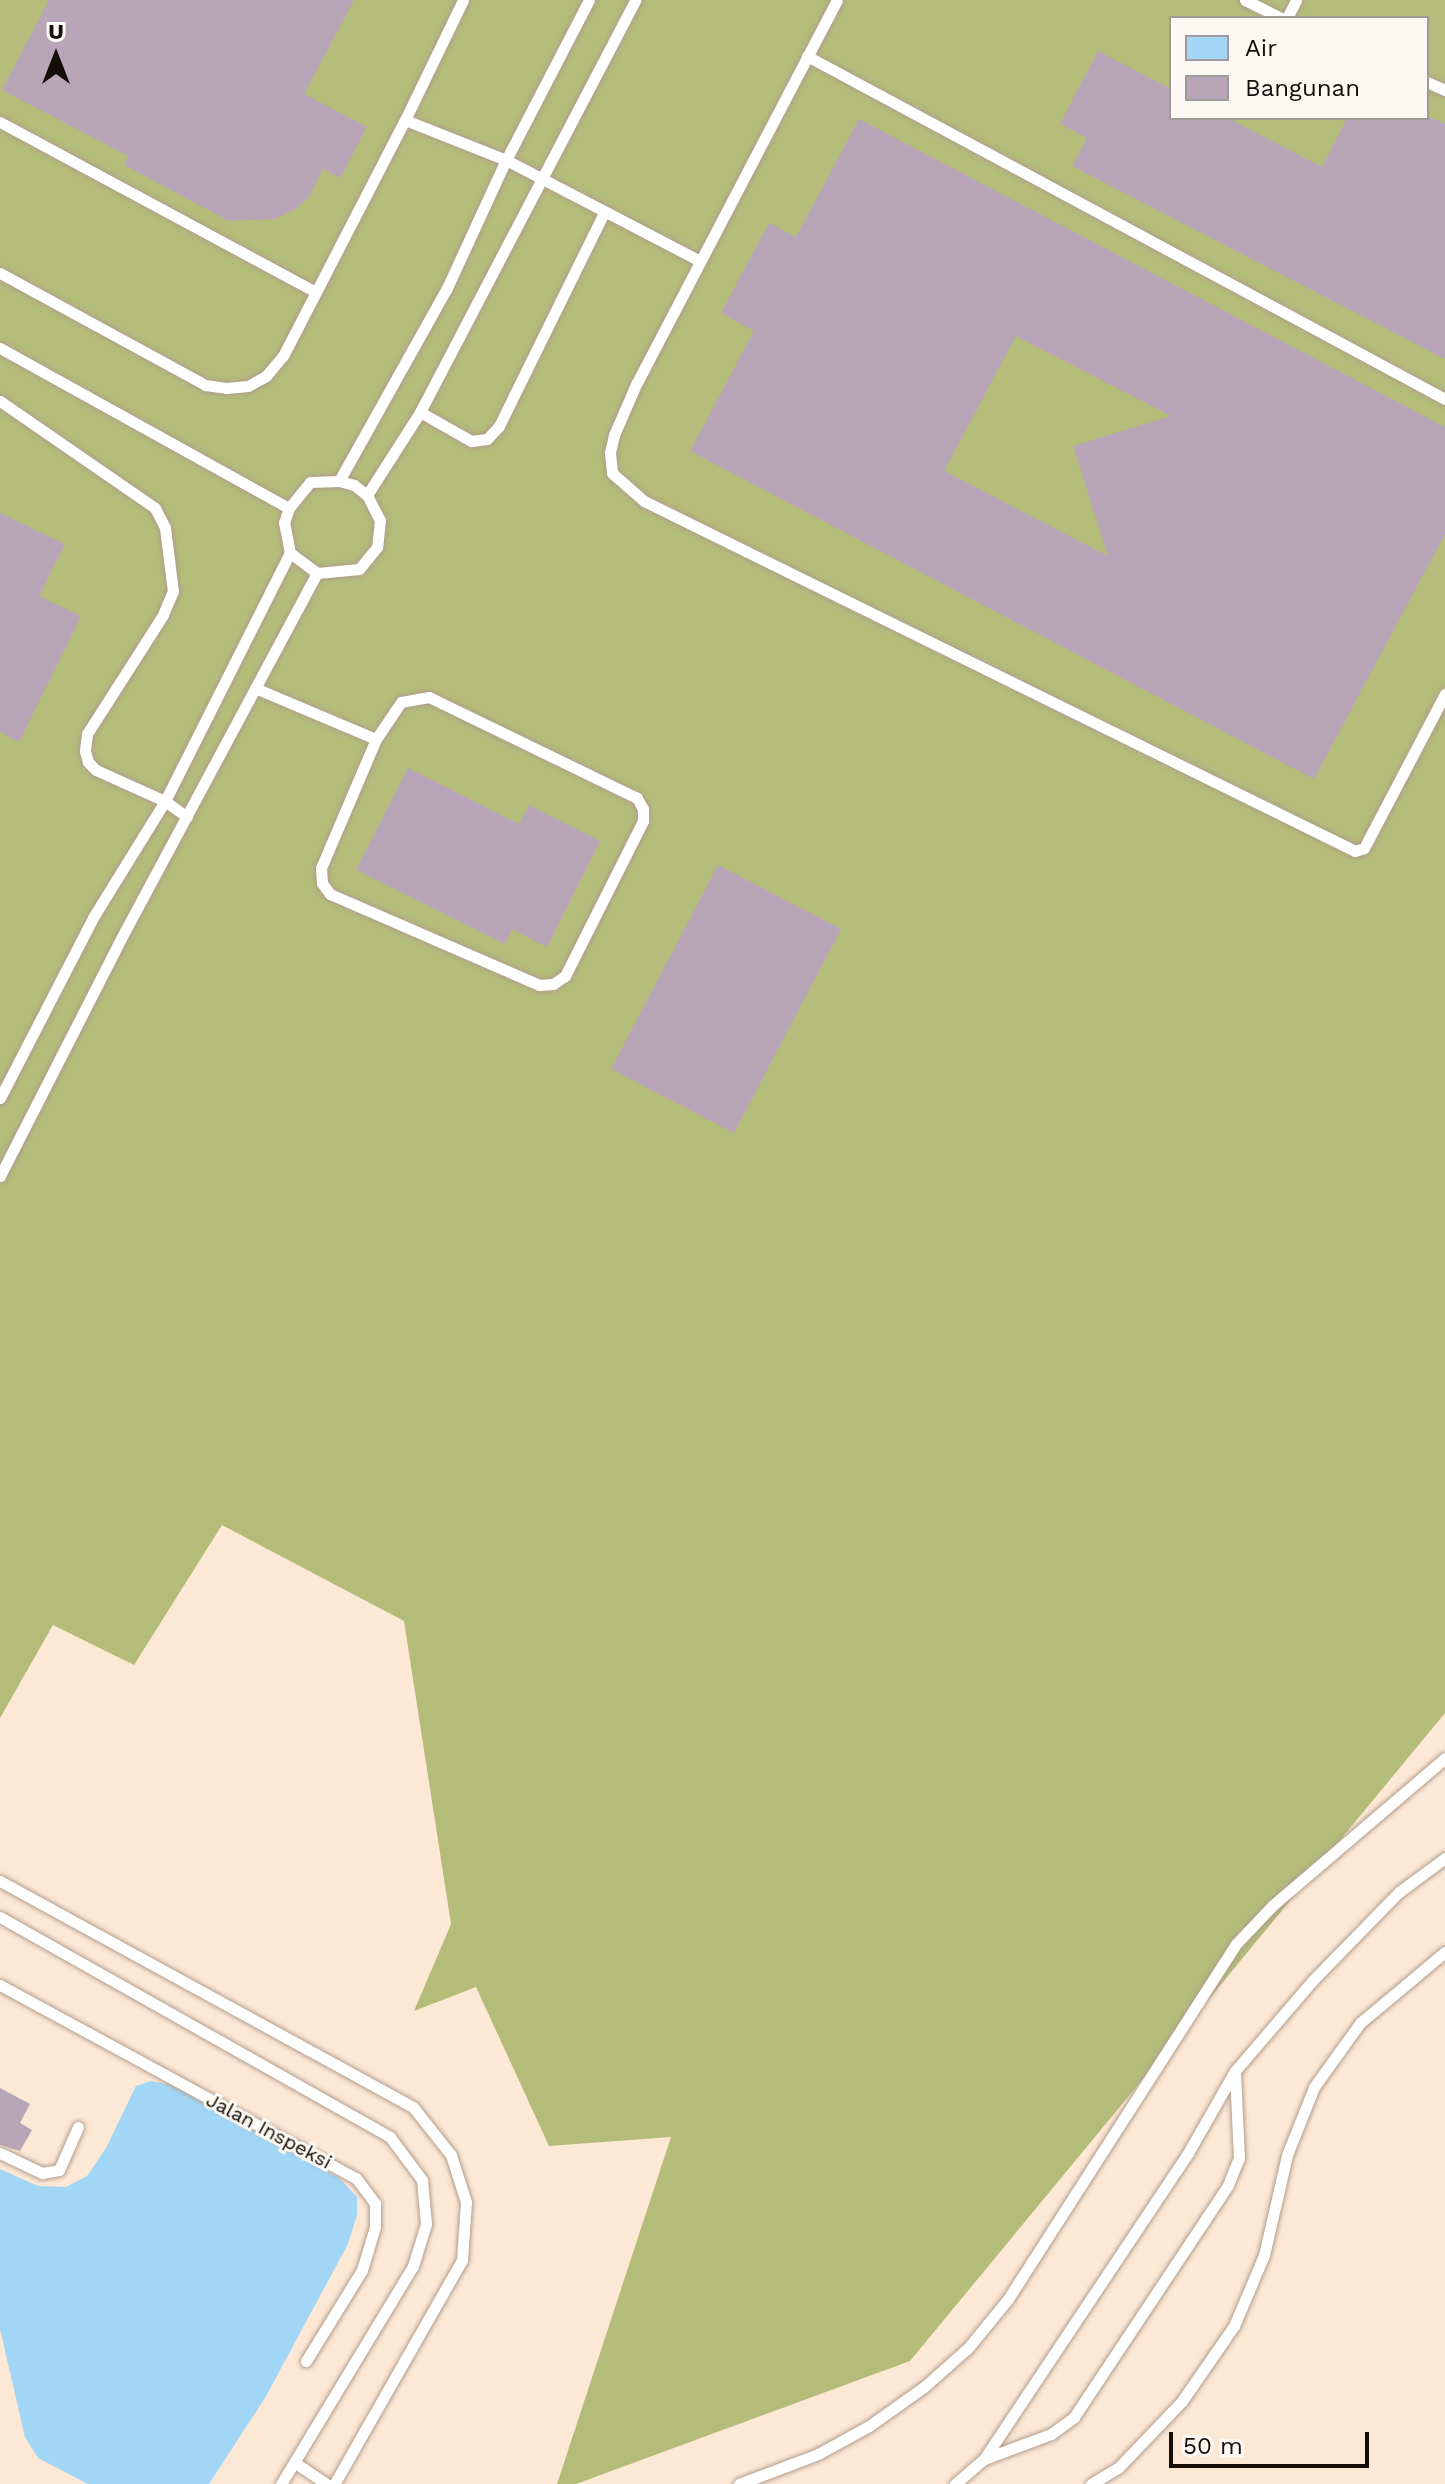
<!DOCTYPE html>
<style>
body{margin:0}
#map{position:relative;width:1445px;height:2484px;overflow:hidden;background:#fde7d5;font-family:"Work Sans",sans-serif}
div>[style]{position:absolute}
.forest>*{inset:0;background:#b4bc7a}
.water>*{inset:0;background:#a2d6f6}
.building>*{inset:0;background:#b8a5b8}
.roads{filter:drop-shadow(0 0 2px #b19d8c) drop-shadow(0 0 2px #b19d8c)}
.lane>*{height:11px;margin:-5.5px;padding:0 5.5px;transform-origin:5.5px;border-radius:5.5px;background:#fff}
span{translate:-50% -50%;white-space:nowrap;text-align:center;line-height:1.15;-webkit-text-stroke:6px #fcf8f4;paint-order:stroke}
.street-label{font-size:20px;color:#150e08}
.legend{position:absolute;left:1169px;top:16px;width:260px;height:104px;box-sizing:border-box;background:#fcf8f4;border:2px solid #a09a96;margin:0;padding:10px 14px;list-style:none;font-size:24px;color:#150e08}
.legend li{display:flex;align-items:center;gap:16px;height:40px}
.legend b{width:40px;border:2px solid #a09a96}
.north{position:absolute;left:16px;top:16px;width:80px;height:80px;-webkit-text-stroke:6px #fcf8f4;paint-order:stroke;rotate:0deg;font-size:22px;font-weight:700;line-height:32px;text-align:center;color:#150e08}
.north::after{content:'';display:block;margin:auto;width:28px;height:36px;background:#150e08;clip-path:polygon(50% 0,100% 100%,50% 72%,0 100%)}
.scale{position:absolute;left:1169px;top:2432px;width:200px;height:36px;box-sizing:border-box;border:4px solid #150e08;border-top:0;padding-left:10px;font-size:24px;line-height:28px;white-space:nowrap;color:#150e08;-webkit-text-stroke:6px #fcf8f4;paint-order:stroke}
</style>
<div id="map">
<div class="forest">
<i style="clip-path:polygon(evenodd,0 0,1445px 0,1445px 1713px,910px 2361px,576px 2484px,557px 2484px,671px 2137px,549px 2146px,476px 1987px,414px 2011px,451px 1924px,404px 1621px,222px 1525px,134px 1665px,53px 1625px,0 1718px,0 0,1171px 18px,1427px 18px,1427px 118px,1171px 118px,1171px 18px)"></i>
</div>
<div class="water">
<i style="clip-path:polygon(151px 2081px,171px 2085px,339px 2178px,357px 2197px,357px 2215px,348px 2244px,265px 2398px,209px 2484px,88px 2484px,38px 2458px,25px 2437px,0 2329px,0 2169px,38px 2186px,66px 2187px,87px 2176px,106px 2148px,136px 2086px)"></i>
</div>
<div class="building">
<i style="clip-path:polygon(49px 0,354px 0,304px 94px,367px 127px,340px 178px,323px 169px,308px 198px,294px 210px,274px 219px,229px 221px,124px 165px,128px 156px,2px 90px)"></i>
<i style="clip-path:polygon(1098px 51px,1171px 89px,1171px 118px,1228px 118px,1322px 167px,1347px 118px,1433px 118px,1445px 124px,1445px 359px,1072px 166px,1087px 138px,1060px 124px)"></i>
<i style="clip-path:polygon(evenodd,859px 119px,1445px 427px,1445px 534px,1314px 779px,690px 451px,754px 331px,721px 313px,769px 223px,796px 237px,859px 119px,1016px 336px,1171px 416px,1073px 446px,1108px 556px,944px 471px,1016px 336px)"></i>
<i style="clip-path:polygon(0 513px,65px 544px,39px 596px,81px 616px,19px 742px,0 732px)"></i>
<i style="clip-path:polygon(408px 768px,519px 824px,529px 805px,600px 841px,547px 947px,512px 929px,505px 944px,356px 870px)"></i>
<i style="clip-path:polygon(718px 865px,841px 929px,734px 1133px,611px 1069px)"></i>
<i style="clip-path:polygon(0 2088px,30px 2104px,20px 2123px,32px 2130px,20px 2151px,0 2145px)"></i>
</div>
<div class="roads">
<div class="lane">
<i style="left:837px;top:0;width:431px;rotate:117.6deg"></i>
<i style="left:637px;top:382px;width:58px;rotate:113.5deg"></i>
<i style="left:614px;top:435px;width:18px;rotate:103deg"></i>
<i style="left:610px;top:453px;width:20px;rotate:84deg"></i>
<i style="left:612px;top:473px;width:43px;rotate:41.2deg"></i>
<i style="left:644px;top:501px;width:792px;rotate:26.21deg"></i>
<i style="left:1355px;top:851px;width:9px;rotate:-18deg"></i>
<i style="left:1364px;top:848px;width:174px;rotate:-62.3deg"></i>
<i style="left:1245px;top:0;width:40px;rotate:26.6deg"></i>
<i style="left:1287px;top:18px;width:20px;rotate:-63deg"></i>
<i style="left:807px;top:56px;width:724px;rotate:28.26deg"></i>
<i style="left:1427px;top:82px;width:20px;rotate:24deg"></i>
<i style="left:405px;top:120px;width:133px;rotate:-64.2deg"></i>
<i style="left:0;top:122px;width:357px;rotate:28.3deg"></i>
<i style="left:0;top:273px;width:234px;rotate:28.6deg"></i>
<i style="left:205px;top:385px;width:21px;rotate:8deg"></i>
<i style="left:226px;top:388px;width:22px;rotate:-5deg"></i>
<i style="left:248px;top:386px;width:21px;rotate:-29deg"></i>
<i style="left:266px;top:376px;width:26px;rotate:-50deg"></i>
<i style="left:283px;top:356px;width:266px;rotate:-62.7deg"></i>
<i style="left:405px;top:120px;width:109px;rotate:21.6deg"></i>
<i style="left:506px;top:160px;width:219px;rotate:27.5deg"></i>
<i style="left:0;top:348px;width:330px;rotate:29deg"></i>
<i style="left:0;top:401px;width:188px;rotate:34.6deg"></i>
<i style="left:155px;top:508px;width:22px;rotate:63deg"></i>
<i style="left:165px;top:528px;width:64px;rotate:82.8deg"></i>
<i style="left:173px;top:591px;width:26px;rotate:113deg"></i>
<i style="left:163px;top:615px;width:141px;rotate:122.6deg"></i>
<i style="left:87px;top:734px;width:17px;rotate:97deg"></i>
<i style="left:85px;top:751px;width:11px;rotate:75deg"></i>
<i style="left:88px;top:762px;width:11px;rotate:45deg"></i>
<i style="left:96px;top:770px;width:76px;rotate:24.2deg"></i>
<i style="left:165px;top:801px;width:27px;rotate:36deg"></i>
<i style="left:420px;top:412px;width:59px;rotate:29.6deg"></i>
<i style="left:471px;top:441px;width:16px;rotate:-7deg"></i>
<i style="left:487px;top:439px;width:18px;rotate:-47deg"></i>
<i style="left:499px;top:426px;width:237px;rotate:-63.8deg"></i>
<i style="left:339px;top:481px;width:221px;rotate:-60.8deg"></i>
<i style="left:447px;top:288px;width:141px;rotate:-65.3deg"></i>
<i style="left:506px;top:160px;width:180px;rotate:-62.6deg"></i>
<i style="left:339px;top:481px;width:16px;rotate:15deg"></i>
<i style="left:354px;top:485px;width:16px;rotate:38deg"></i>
<i style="left:367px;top:495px;width:28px;rotate:63deg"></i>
<i style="left:380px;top:520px;width:27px;rotate:96deg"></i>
<i style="left:377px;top:547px;width:28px;rotate:129deg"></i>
<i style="left:359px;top:569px;width:42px;rotate:174.6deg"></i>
<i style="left:317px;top:573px;width:34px;rotate:-143deg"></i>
<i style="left:290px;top:553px;width:31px;rotate:-101deg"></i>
<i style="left:284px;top:523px;width:16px;rotate:-72deg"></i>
<i style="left:289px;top:508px;width:33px;rotate:-51deg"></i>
<i style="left:310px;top:482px;width:29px;rotate:-2deg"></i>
<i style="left:367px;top:495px;width:98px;rotate:-57.4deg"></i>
<i style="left:420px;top:412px;width:465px;rotate:-62.4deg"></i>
<i style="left:255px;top:688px;width:131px;rotate:22.9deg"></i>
<i style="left:376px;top:739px;width:140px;rotate:113.1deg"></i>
<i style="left:321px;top:868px;width:15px;rotate:86deg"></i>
<i style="left:322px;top:883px;width:14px;rotate:54deg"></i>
<i style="left:330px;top:894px;width:228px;rotate:23.5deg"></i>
<i style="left:539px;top:985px;width:14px;rotate:-4deg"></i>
<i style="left:553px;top:984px;width:14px;rotate:-34deg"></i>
<i style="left:565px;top:976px;width:174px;rotate:-63.3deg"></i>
<i style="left:643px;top:821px;width:12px;rotate:-90deg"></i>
<i style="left:643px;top:809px;width:13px;rotate:-119deg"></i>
<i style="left:637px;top:798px;width:231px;rotate:-154.1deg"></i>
<i style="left:429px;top:697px;width:28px;rotate:170deg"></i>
<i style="left:401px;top:702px;width:45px;rotate:124deg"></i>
<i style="left:0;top:1098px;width:205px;rotate:-62.7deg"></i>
<i style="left:94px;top:916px;width:135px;rotate:-58.3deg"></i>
<i style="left:165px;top:801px;width:278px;rotate:-63.3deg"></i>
<i style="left:0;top:1176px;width:275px;rotate:-63deg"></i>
<i style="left:125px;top:931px;width:406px;rotate:-61.8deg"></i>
<i style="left:0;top:1881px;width:471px;rotate:28.7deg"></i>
<i style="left:413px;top:2107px;width:61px;rotate:51.6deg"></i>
<i style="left:451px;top:2155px;width:49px;rotate:72.3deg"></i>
<i style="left:466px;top:2202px;width:58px;rotate:93.9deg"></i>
<i style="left:462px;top:2260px;width:258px;rotate:119.7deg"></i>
<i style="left:0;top:1917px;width:448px;rotate:29.4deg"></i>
<i style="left:390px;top:2137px;width:54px;rotate:53.3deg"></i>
<i style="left:422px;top:2180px;width:44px;rotate:84.8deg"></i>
<i style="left:426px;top:2224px;width:44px;rotate:107.2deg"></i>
<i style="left:413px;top:2266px;width:255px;rotate:121.2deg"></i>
<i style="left:0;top:1985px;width:405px;rotate:28.5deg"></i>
<i style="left:356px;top:2178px;width:31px;rotate:53deg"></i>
<i style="left:375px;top:2203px;width:24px;rotate:90deg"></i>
<i style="left:375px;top:2227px;width:45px;rotate:106.8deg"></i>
<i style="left:362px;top:2270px;width:107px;rotate:121.6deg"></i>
<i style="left:0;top:2153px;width:47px;rotate:25.5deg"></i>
<i style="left:42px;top:2173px;width:17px;rotate:-10deg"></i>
<i style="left:59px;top:2170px;width:47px;rotate:-66.2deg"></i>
<i style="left:984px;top:2459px;width:72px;rotate:-20.5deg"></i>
<i style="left:1051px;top:2434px;width:29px;rotate:-36deg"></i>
<i style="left:1074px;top:2417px;width:278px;rotate:-56.4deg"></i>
<i style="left:1228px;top:2185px;width:29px;rotate:-68deg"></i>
<i style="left:1239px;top:2158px;width:86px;rotate:-92.7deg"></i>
<i style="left:294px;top:2462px;width:40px;rotate:34deg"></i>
<i style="left:739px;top:2484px;width:85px;rotate:-20.8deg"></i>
<i style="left:818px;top:2454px;width:58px;rotate:-28.8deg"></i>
<i style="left:869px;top:2426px;width:69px;rotate:-35.5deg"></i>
<i style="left:925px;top:2386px;width:57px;rotate:-41.5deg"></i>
<i style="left:968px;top:2348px;width:63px;rotate:-50.8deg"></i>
<i style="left:1008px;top:2299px;width:421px;rotate:-57.3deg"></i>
<i style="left:1235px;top:1945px;width:55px;rotate:-46.5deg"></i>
<i style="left:1273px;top:1905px;width:226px;rotate:-40.5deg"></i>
<i style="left:955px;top:2484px;width:38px;rotate:-41deg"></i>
<i style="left:984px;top:2459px;width:368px;rotate:-56.3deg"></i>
<i style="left:1188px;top:2153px;width:95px;rotate:-60.2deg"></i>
<i style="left:1235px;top:2071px;width:120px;rotate:-49.4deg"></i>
<i style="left:1313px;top:1980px;width:123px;rotate:-45.7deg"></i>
<i style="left:1399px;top:1892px;width:57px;rotate:-36.5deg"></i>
<i style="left:1091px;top:2484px;width:33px;rotate:-31deg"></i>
<i style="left:1119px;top:2467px;width:91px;rotate:-46.3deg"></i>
<i style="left:1182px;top:2401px;width:91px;rotate:-55.3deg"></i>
<i style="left:1234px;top:2326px;width:77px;rotate:-67.1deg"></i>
<i style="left:1264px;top:2255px;width:103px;rotate:-77deg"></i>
<i style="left:1287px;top:2155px;width:73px;rotate:-68.3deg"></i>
<i style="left:1314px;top:2087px;width:79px;rotate:-54.3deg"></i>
<i style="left:1360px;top:2023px;width:111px;rotate:-39.9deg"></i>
</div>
</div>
<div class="street-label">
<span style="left:269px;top:2131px;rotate:28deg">Jalan Inspeksi</span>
</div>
<ul class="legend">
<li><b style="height:22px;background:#a2d6f6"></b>Air</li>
<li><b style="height:22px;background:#b8a5b8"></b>Bangunan</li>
</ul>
<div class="north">U</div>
<div class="scale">50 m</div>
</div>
